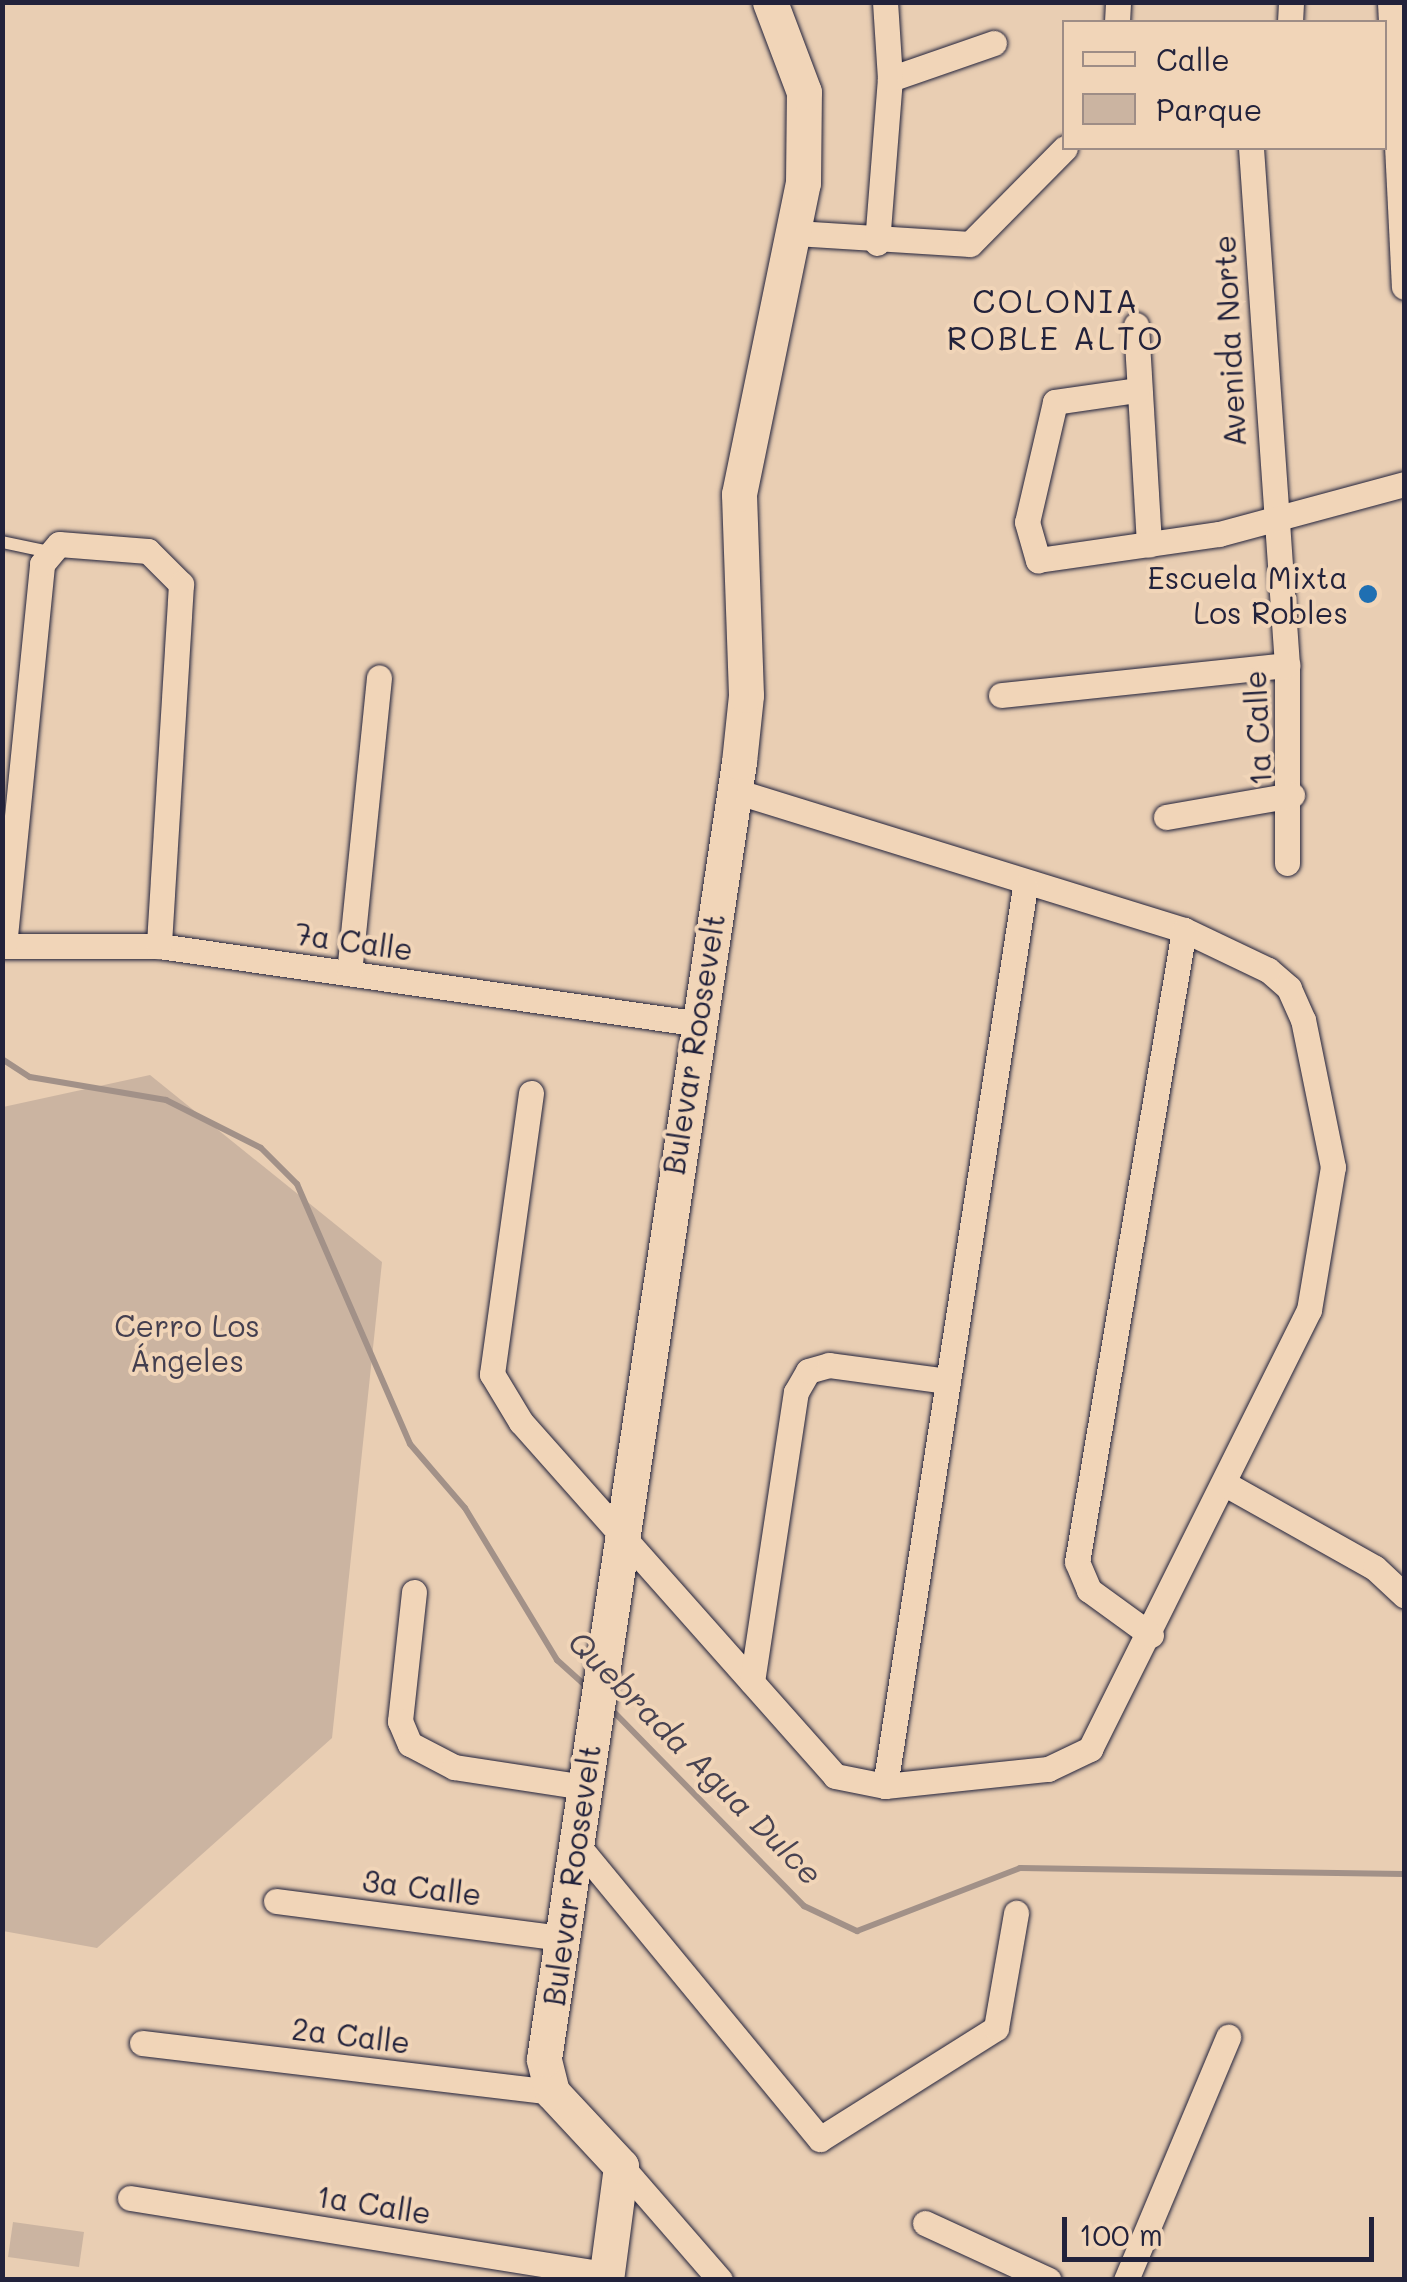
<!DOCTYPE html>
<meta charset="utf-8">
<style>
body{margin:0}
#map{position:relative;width:1407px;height:2282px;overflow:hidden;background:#e9ceb3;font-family:Mali,sans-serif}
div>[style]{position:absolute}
.green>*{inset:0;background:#cbb4a1}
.stream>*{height:6px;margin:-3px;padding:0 3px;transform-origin:3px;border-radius:3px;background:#a29188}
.roads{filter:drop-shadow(0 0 2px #22223b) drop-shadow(0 0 2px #22223b)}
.service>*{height:12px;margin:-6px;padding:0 6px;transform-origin:6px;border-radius:6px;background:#f1d5b8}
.minor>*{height:25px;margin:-12.5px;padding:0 12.5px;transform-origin:12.5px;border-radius:12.5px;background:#f1d5b8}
.secondary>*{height:35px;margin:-17.5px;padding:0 17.5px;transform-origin:17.5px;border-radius:17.5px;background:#f1d5b8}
.dots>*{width:28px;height:28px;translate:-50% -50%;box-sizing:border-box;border:5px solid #f1d5b8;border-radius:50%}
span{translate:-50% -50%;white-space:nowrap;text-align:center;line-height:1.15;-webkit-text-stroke:8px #f1d5b8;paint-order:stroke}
.street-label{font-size:30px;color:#22223b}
.poi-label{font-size:30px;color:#22223b}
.right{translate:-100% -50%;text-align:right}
.park-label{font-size:30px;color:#443f4f}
.neighbourhood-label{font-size:32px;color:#22223b;letter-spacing:2.5px}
.water-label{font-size:32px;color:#484352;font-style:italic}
.frame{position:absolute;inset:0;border:5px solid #22223b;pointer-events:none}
.legend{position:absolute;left:1062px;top:20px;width:325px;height:130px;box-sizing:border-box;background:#f1d5b8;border:2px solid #9e8d86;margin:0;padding:12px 18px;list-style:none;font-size:30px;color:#22223b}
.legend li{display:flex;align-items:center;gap:20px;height:50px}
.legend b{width:50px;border:2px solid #9e8d86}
.scale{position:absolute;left:1062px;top:2217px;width:312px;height:45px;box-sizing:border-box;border:5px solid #22223b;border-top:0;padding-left:12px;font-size:30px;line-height:35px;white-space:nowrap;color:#22223b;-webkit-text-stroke:8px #f1d5b8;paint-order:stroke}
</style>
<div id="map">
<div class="green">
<i style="clip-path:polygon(150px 1075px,382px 1262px,332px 1738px,97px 1948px,3px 1931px,3px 1107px)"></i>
<i style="clip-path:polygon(13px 2222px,84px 2232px,79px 2267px,8px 2257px)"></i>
</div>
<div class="stream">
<i style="left:2px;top:1059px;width:33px;rotate:33deg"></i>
<i style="left:30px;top:1077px;width:138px;rotate:9.6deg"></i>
<i style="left:166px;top:1100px;width:106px;rotate:26.8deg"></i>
<i style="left:261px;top:1148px;width:51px;rotate:45deg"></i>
<i style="left:297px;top:1184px;width:283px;rotate:66.5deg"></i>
<i style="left:410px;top:1444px;width:84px;rotate:49.3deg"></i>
<i style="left:465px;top:1508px;width:178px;rotate:58.8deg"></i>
<i style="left:557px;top:1660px;width:40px;rotate:42deg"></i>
<i style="left:611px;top:1709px;width:276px;rotate:45.6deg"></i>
<i style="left:804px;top:1906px;width:59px;rotate:25.3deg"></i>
<i style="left:857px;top:1931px;width:175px;rotate:-21.1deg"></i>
<i style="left:1020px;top:1868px;width:384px;rotate:0.9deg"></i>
</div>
<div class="roads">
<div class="service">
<i style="left:2px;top:542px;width:48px;rotate:12deg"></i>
</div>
<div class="minor">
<i style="left:1390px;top:2px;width:285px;rotate:87.2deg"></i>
<i style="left:1117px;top:22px;width:20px;rotate:-87deg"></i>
<i style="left:1290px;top:22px;width:20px;rotate:-87deg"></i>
<i style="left:890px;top:79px;width:110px;rotate:-19.1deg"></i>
<i style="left:1251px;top:148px;width:518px;rotate:86.02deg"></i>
<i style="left:1287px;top:665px;width:198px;rotate:90deg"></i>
<i style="left:796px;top:233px;width:174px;rotate:3.6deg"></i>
<i style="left:970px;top:244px;width:135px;rotate:-45.3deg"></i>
<i style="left:877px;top:243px;width:165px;rotate:-85.5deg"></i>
<i style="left:890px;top:79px;width:77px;rotate:-93.7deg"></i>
<i style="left:1136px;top:325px;width:220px;rotate:86.6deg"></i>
<i style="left:1137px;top:390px;width:83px;rotate:171.7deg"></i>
<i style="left:1055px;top:402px;width:123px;rotate:103.1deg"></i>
<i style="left:1027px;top:522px;width:40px;rotate:74deg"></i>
<i style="left:1038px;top:560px;width:183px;rotate:-8.2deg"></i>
<i style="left:1219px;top:534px;width:192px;rotate:-15.1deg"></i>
<i style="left:1001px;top:695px;width:288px;rotate:-6deg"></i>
<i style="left:1166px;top:817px;width:128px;rotate:-9.9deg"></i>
<i style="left:2px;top:946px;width:157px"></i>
<i style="left:159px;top:946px;width:541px;rotate:8.19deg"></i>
<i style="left:4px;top:946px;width:384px;rotate:-84.3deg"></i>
<i style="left:42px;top:564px;width:26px;rotate:-50deg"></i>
<i style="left:59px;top:544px;width:89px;rotate:4.5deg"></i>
<i style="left:148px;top:551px;width:47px;rotate:45deg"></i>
<i style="left:181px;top:584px;width:363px;rotate:93.5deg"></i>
<i style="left:349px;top:973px;width:297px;rotate:-84.2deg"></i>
<i style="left:531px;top:1093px;width:284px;rotate:97.9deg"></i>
<i style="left:492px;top:1374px;width:56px;rotate:58.9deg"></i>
<i style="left:521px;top:1422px;width:473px;rotate:48.4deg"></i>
<i style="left:835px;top:1776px;width:51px;rotate:11.3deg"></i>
<i style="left:885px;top:1786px;width:164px;rotate:-6deg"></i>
<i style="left:1048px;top:1769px;width:47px;rotate:-25.5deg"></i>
<i style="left:1090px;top:1749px;width:491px;rotate:-63.5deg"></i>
<i style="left:1309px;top:1310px;width:145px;rotate:-80.5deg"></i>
<i style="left:1333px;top:1167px;width:150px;rotate:-101.5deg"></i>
<i style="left:1303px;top:1020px;width:35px;rotate:-114deg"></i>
<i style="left:1289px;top:988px;width:28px;rotate:-139deg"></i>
<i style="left:1268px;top:970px;width:93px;rotate:-154.5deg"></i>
<i style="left:1184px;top:930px;width:471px;rotate:-162.8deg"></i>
<i style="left:1229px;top:1486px;width:167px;rotate:29.3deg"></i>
<i style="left:1375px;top:1568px;width:40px;rotate:43deg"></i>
<i style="left:414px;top:1592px;width:130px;rotate:96.2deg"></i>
<i style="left:400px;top:1721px;width:25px;rotate:67deg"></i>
<i style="left:410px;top:1744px;width:50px;rotate:27.6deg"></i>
<i style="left:454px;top:1767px;width:132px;rotate:8.7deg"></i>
<i style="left:1151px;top:1635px;width:77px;rotate:-144deg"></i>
<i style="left:1089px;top:1590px;width:30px;rotate:-113deg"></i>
<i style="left:1077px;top:1562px;width:641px;rotate:-80.39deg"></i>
<i style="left:752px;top:1682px;width:293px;rotate:-81.4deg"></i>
<i style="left:796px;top:1392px;width:24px;rotate:-60deg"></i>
<i style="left:808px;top:1371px;width:22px;rotate:-16deg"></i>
<i style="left:829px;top:1365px;width:120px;rotate:7.7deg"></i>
<i style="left:885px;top:1786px;width:910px;rotate:-81.15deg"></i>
<i style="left:575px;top:1842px;width:385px;rotate:50.5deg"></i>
<i style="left:820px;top:2139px;width:208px;rotate:-32.2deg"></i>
<i style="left:996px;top:2028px;width:117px;rotate:-80.1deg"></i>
<i style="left:276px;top:1901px;width:286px;rotate:7.4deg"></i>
<i style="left:142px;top:2043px;width:413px;rotate:6.8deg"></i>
<i style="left:621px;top:2166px;width:151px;rotate:49deg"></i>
<i style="left:130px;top:2198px;width:483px;rotate:9.1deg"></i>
<i style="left:925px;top:2223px;width:136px;rotate:24.7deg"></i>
<i style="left:1126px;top:2280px;width:264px;rotate:-67.2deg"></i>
</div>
<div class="secondary">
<i style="left:606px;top:2280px;width:115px;rotate:-82.5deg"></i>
<i style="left:621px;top:2166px;width:101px;rotate:-133deg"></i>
<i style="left:552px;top:2092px;width:34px;rotate:-104deg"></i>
<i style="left:544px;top:2059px;width:1312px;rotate:-81.45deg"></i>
<i style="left:739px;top:762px;width:67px;rotate:-84deg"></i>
<i style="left:746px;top:695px;width:201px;rotate:-92deg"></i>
<i style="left:739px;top:494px;width:318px;rotate:-78.4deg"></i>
<i style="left:803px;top:183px;width:91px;rotate:-89.4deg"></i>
<i style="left:804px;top:92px;width:96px;rotate:-110.7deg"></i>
</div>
</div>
<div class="dots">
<i style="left:1368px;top:594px;background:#1f6fb2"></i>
</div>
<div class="street-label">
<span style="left:1229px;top:341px;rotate:-93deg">Avenida Norte</span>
<span style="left:1257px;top:728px;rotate:-93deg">1a Calle</span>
<span style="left:354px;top:941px;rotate:8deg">7a Calle</span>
<span style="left:693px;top:1044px;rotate:-81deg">Bulevar Roosevelt</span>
<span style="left:571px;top:1875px;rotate:-82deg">Bulevar Roosevelt</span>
<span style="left:422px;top:1887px;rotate:7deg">3a Calle</span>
<span style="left:351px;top:2035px;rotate:7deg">2a Calle</span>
<span style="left:374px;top:2204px;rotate:9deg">1a Calle</span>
</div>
<div class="poi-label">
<span class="right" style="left:1348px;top:594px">Escuela Mixta<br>Los Robles</span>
</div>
<div class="park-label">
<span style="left:187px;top:1342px">Cerro Los<br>Ángeles</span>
</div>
<div class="neighbourhood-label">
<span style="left:1056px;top:319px">COLONIA<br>ROBLE ALTO</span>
</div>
<div class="water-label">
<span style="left:696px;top:1757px;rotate:45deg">Quebrada Agua Dulce</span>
</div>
<div class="frame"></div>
<ul class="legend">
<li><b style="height:12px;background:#f1d5b8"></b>Calle</li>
<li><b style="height:28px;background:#cbb4a1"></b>Parque</li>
</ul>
<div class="scale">100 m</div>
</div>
